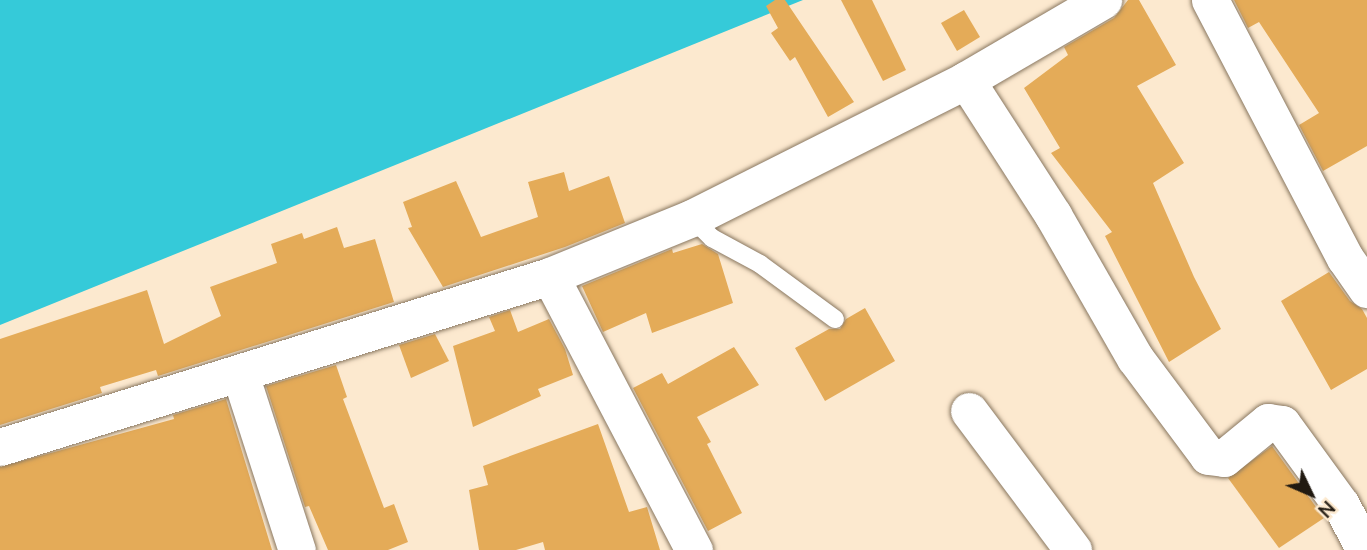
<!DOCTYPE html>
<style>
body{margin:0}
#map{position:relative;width:1367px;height:550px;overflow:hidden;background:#fce9cf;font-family:"Nunito Sans",sans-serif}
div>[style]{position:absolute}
.water>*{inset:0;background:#35cad9}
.building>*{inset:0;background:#e4ab58}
.roads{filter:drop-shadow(0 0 2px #897760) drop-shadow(0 0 2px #897760)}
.lane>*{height:18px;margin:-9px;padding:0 9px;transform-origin:9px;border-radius:9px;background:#fff}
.street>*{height:37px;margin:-18.5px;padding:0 18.5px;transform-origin:18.5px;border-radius:18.5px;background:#fff}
span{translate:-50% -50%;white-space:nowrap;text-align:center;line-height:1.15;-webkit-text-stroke:5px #fce9cf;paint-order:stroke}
.north{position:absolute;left:1276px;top:459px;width:70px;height:70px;-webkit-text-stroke:5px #fce9cf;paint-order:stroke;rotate:134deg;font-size:19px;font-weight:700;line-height:28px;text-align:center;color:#211a11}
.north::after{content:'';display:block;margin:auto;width:24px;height:32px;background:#211a11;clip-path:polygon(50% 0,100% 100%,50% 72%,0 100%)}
</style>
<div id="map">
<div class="water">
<i style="clip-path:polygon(0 0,803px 0,0 325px)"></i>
</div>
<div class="building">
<i style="clip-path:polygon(775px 0,785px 0,854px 102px,828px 117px,795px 57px,790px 61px,771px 33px,778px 28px,766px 6px)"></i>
<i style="clip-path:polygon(841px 0,872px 0,906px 70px,883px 81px)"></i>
<i style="clip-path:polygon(1128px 0,1139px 0,1176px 65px,1137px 86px,1184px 163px,1153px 183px,1194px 277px,1221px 329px,1169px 362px,1105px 236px,1112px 232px,1051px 153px,1060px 148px,1024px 88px,1068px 55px,1064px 47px,1114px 18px)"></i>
<i style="clip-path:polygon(1234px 0,1367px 0,1367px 146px,1323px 171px,1299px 125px,1319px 113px,1259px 22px,1248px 28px)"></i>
<i style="clip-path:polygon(964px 10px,980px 37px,957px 51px,941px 23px)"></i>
<i style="clip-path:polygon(564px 172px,569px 191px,609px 176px,625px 223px,565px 247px,443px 287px,408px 228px,412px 227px,403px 202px,456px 181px,481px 237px,538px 217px,528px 182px)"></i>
<i style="clip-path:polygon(337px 227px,344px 248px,375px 239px,394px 302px,158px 376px,156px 370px,100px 387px,102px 393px,0 425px,0 339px,147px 290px,164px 344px,221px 316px,210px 287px,277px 263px,271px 244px,302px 233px,304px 239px)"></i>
<i style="clip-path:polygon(702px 244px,718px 254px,733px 303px,652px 333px,646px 313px,603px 332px,582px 286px,672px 249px,673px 253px)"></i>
<i style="clip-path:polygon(1329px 272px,1350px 301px,1362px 309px,1367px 318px,1367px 369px,1331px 390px,1281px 301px)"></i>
<i style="clip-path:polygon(865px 308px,895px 361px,825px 401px,795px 348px,829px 329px,840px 329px,846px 319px)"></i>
<i style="clip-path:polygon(510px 310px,518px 332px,549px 319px,565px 349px,573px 375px,538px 389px,541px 396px,473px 427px,453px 346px,495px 331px,489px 317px)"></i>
<i style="clip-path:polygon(435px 334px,449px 361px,411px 378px,399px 345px)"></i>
<i style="clip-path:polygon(734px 347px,759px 385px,697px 417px,711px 442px,707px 444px,742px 513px,708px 531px,633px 388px,662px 373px,668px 384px)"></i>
<i style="clip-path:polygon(336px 365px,347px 397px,343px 399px,384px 508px,394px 504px,408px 542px,388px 550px,328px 550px,309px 506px,305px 507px,266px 386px)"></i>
<i style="clip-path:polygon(226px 399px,272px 550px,0 550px,0 467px,174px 419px,173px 415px)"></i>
<i style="clip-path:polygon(598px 424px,629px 512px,647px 507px,660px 550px,545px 550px,543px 542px,516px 550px,479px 550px,469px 490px,488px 485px,483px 466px)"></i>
<i style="clip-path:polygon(1272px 446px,1324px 518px,1279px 548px,1228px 478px)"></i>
</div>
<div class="roads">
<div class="lane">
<i style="left:692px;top:218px;width:28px;rotate:45deg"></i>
<i style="left:712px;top:238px;width:55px;rotate:28.4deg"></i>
<i style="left:760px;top:264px;width:93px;rotate:36.3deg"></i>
</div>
<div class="street">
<i style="left:1210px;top:0;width:291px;rotate:62.4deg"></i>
<i style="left:1345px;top:258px;width:38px;rotate:55deg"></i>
<i style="left:966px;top:80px;width:161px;rotate:57.2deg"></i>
<i style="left:1053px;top:215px;width:165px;rotate:60.2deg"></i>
<i style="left:1135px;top:358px;width:122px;rotate:53.3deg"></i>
<i style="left:1208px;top:456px;width:16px;rotate:7deg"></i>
<i style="left:1224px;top:458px;width:57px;rotate:-39.3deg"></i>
<i style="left:1268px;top:422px;width:14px;rotate:8deg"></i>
<i style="left:1282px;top:424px;width:100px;rotate:53.9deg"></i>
<i style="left:1341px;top:505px;width:51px;rotate:61.9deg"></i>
<i style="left:550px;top:276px;width:310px;rotate:62.3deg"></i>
<i style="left:240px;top:374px;width:185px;rotate:72.1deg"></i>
<i style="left:969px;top:411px;width:174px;rotate:53.2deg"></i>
<i style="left:0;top:447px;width:576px;rotate:-17.27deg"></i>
<i style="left:550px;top:276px;width:153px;rotate:-22.2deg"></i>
<i style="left:692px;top:218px;width:307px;rotate:-26.7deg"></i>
<i style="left:966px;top:80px;width:159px;rotate:-30.3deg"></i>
</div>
</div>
<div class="north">N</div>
</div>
